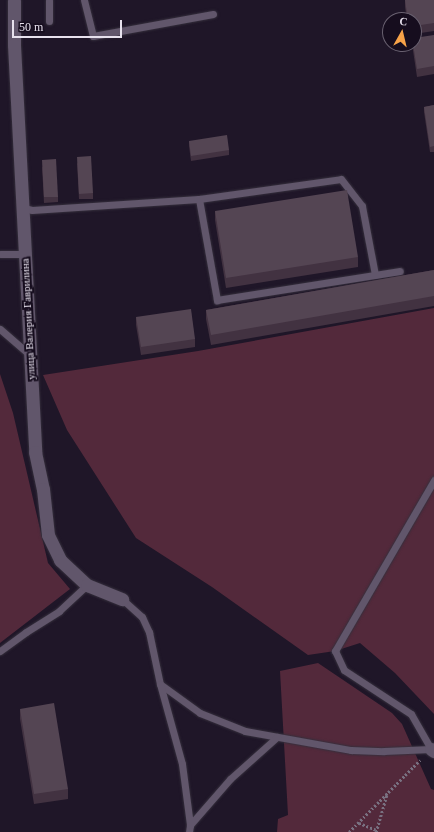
<!DOCTYPE html>
<meta charset="utf-8">
<style>
body{margin:0}
#map{position:relative;width:434px;height:832px;overflow:hidden;background:#1f1628;font-family:Georgia,serif}
div>[style]{position:absolute}
.green>*{inset:0;background:#53293b}
.path>*{height:2.5px;margin-top:-1.25px;transform-origin:0;background:repeating-linear-gradient(90deg,#797181 0 2px,transparent 0 4px)}
.roads{filter:drop-shadow(0 0 1px #352f3c) drop-shadow(0 0 1px #352f3c)}
.lane>*{height:7px;margin:-3.5px;padding:0 3.5px;transform-origin:3.5px;border-radius:3.5px;background:#61566b}
.street>*{height:13px;margin:-6.5px;padding:0 6.5px;transform-origin:6.5px;border-radius:6.5px;background:#61566b}
.wall>*{inset:0;background:#423241}
.building>*{inset:0;background:#544553}
span{translate:-50% -50%;white-space:nowrap;text-align:center;line-height:1.15;-webkit-text-stroke:4px #160d1e;paint-order:stroke}
.street-label{font-size:11px;color:#e7e1ed}
.north{position:absolute;left:382px;top:12px;width:40px;height:40px;box-sizing:border-box;background:#160d1e;border:1px solid #6a6271;border-radius:50%;rotate:8deg;font-size:11px;font-weight:700;line-height:16px;text-align:center;color:#e7e1ed}
.north::after{content:'';display:block;margin:auto;width:14px;height:18px;background:#f7a248;clip-path:polygon(50% 0,100% 100%,50% 72%,0 100%)}
.scale{position:absolute;left:12px;top:20px;width:110px;height:18px;box-sizing:border-box;border:2px solid #e7e1ed;border-top:0;padding-left:5px;font-size:12px;line-height:14px;white-space:nowrap;color:#e7e1ed;-webkit-text-stroke:3px #160d1e;paint-order:stroke}
</style>
<div id="map">
<div class="green">
<i style="clip-path:polygon(434px 308px,434px 714px,395px 673px,360px 643px,335px 651px,308px 655px,212px 587px,136px 538px,67px 430px,43px 375px,198px 351px)"></i>
<i style="clip-path:polygon(0 374px,13px 413px,48px 563px,70px 589px,0 643px)"></i>
<i style="clip-path:polygon(318px 663px,392px 713px,402px 724px,431px 789px,434px 790px,434px 832px,277px 832px,278px 819px,288px 815px,280px 671px)"></i>
</div>
<div class="path">
<i style="left:359px;top:823px;width:18px;rotate:22deg"></i>
<i style="left:349px;top:832px;width:101px;rotate:-45.4deg"></i>
<i style="left:376px;top:832px;width:40px;rotate:-74deg"></i>
</div>
<div class="roads">
<div class="lane">
<i style="left:49px;top:0;width:21px;rotate:90deg"></i>
<i style="left:84px;top:0;width:37px;rotate:76deg"></i>
<i style="left:93px;top:36px;width:122px;rotate:-10.4deg"></i>
<i style="left:199px;top:199px;width:143px;rotate:-8deg"></i>
<i style="left:341px;top:179px;width:34px;rotate:52deg"></i>
<i style="left:362px;top:206px;width:70px;rotate:79.3deg"></i>
<i style="left:24px;top:208px;width:8px;rotate:14deg"></i>
<i style="left:32px;top:210px;width:167px;rotate:-3.8deg"></i>
<i style="left:199px;top:199px;width:103px;rotate:79.9deg"></i>
<i style="left:217px;top:300px;width:185px;rotate:-9deg"></i>
<i style="left:0;top:254px;width:25px"></i>
<i style="left:0;top:329px;width:38px;rotate:41deg"></i>
<i style="left:122px;top:599px;width:27px;rotate:42deg"></i>
<i style="left:142px;top:617px;width:17px;rotate:65deg"></i>
<i style="left:149px;top:632px;width:53px;rotate:78.1deg"></i>
<i style="left:160px;top:684px;width:49px;rotate:35.9deg"></i>
<i style="left:200px;top:713px;width:48px;rotate:21.8deg"></i>
<i style="left:245px;top:731px;width:108px;rotate:10.2deg"></i>
<i style="left:351px;top:750px;width:33px;rotate:2deg"></i>
<i style="left:384px;top:751px;width:47px;rotate:-2.4deg"></i>
<i style="left:431px;top:749px;width:40px;rotate:-119.7deg"></i>
<i style="left:411px;top:714px;width:80px;rotate:-146.7deg"></i>
<i style="left:344px;top:670px;width:21px;rotate:-115deg"></i>
<i style="left:335px;top:651px;width:198px;rotate:-59.9deg"></i>
<i style="left:0;top:651px;width:32px;rotate:-36deg"></i>
<i style="left:26px;top:632px;width:39px;rotate:-32deg"></i>
<i style="left:59px;top:611px;width:38px;rotate:-43deg"></i>
<i style="left:160px;top:684px;width:83px;rotate:74.6deg"></i>
<i style="left:182px;top:764px;width:62px;rotate:82.5deg"></i>
<i style="left:190px;top:825px;width:7px;rotate:98deg"></i>
<i style="left:190px;top:825px;width:61px;rotate:-49deg"></i>
<i style="left:230px;top:779px;width:63px;rotate:-41.8deg"></i>
</div>
<div class="street">
<i style="left:14px;top:0;width:45px;rotate:90deg"></i>
<i style="left:14px;top:45px;width:408px;rotate:87deg"></i>
<i style="left:35px;top:452px;width:38px;rotate:78deg"></i>
<i style="left:43px;top:489px;width:46px;rotate:83.8deg"></i>
<i style="left:48px;top:535px;width:28px;rotate:64deg"></i>
<i style="left:60px;top:560px;width:37px;rotate:43deg"></i>
<i style="left:87px;top:585px;width:38px;rotate:22deg"></i>
<i style="left:431px;top:749px;width:4px;rotate:34deg"></i>
</div>
</div>
<div class="wall">
<i style="clip-path:polygon(405px 0,434px 0,434px 31px,414px 34px,414px 20px,407px 20px,405px 7px)"></i>
<i style="clip-path:polygon(434px 35px,434px 74px,417px 77px,412px 44px,414px 44px)"></i>
<i style="clip-path:polygon(434px 105px,434px 152px,430px 152px,424px 112px,424px 107px)"></i>
<i style="clip-path:polygon(189px 141px,229px 150px,229px 155px,191px 161px,189px 146px)"></i>
<i style="clip-path:polygon(77px 162px,93px 193px,93px 199px,79px 199px)"></i>
<i style="clip-path:polygon(42px 166px,58px 197px,58px 202px,44px 203px)"></i>
<i style="clip-path:polygon(215px 211px,358px 257px,358px 267px,226px 288px,215px 220px)"></i>
<i style="clip-path:polygon(434px 270px,434px 306px,211px 345px,206px 319px,206px 310px)"></i>
<i style="clip-path:polygon(136px 317px,195px 339px,195px 347px,141px 355px,136px 325px)"></i>
<i style="clip-path:polygon(20px 709px,68px 789px,68px 799px,34px 804px,20px 719px)"></i>
</div>
<div class="building">
<i style="clip-path:polygon(405px 0,434px 0,434px 23px,414px 26px,414px 20px,408px 20px)"></i>
<i style="clip-path:polygon(434px 35px,434px 66px,417px 69px,413px 44px,414px 44px,414px 38px)"></i>
<i style="clip-path:polygon(434px 105px,434px 146px,430px 147px,424px 107px)"></i>
<i style="clip-path:polygon(227px 135px,229px 150px,191px 156px,189px 141px)"></i>
<i style="clip-path:polygon(91px 156px,93px 193px,79px 194px,77px 157px)"></i>
<i style="clip-path:polygon(56px 159px,58px 197px,44px 197px,42px 160px)"></i>
<i style="clip-path:polygon(347px 190px,358px 257px,226px 278px,215px 211px)"></i>
<i style="clip-path:polygon(434px 270px,434px 296px,211px 335px,206px 310px)"></i>
<i style="clip-path:polygon(191px 309px,195px 339px,141px 347px,136px 317px)"></i>
<i style="clip-path:polygon(54px 703px,68px 789px,34px 794px,20px 709px)"></i>
</div>
<div class="street-label">
<span style="left:28px;top:319px;rotate:-93deg">улица Валерия Гаврилина</span>
</div>
<div class="north">С</div>
<div class="scale">50 m</div>
</div>
